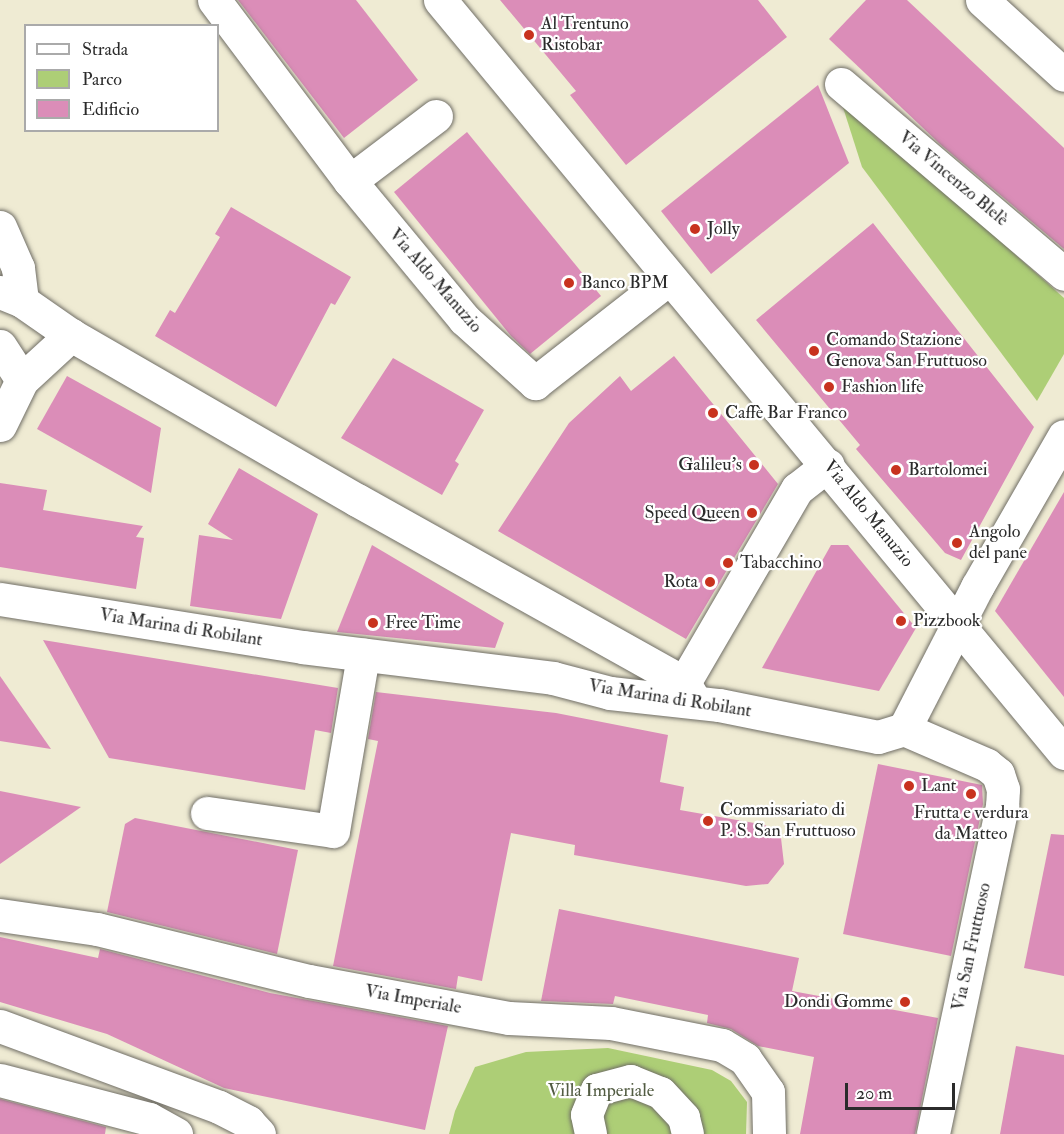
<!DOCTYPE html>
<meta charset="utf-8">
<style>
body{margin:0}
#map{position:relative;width:1064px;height:1134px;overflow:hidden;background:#efebd3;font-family:"IM FELL Double Pica",serif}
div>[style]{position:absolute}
.green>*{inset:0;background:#adce76}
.building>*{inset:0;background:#db8db8}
.roads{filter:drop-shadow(0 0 2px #706e66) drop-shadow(0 0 2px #706e66)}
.pedestrian>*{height:32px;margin:-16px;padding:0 16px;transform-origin:16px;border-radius:16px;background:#fff}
.minor>*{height:33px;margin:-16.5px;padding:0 16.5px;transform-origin:16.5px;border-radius:16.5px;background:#fff}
.tertiary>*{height:33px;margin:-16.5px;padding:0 16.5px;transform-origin:16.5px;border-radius:16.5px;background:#fff}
.dots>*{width:16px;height:16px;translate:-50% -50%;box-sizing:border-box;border:3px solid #fff;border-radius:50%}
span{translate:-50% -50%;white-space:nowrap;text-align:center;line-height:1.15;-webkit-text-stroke:4.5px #fff;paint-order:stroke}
.poi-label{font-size:18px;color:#2b2b2b}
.left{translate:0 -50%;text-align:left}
.right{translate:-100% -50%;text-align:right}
.street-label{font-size:18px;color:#2b2b2b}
.park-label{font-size:18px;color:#525c42}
.legend{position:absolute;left:24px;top:24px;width:195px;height:108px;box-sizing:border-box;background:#fff;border:2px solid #aaa;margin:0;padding:8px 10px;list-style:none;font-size:18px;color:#2b2b2b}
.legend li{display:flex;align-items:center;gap:12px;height:30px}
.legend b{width:30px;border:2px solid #aaa}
.scale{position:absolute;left:845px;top:1083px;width:110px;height:27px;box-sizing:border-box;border:3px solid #2b2b2b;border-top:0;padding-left:8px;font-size:18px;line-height:21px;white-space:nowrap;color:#2b2b2b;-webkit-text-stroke:4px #fff;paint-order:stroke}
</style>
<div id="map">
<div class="green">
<i style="clip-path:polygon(840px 98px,1064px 298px,1064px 354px,1037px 401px,862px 167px)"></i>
<i style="clip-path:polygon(608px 1048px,712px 1070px,731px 1081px,747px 1102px,746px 1134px,449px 1134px,455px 1111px,475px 1067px,526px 1052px)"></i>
</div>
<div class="building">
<i style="clip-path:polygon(238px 0,356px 0,418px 80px,344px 138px)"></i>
<i style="clip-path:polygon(500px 0,758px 0,787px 37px,626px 165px,570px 95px,576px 91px)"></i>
<i style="clip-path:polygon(866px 0,907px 0,1064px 148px,1064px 249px,941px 145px,829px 39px)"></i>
<i style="clip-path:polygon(818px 85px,849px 163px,711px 274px,661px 211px)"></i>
<i style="clip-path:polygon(467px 132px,601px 296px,530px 354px,511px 336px,394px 192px)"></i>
<i style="clip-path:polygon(231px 207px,351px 277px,335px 305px,331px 303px,276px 407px,155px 336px,170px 310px,175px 313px,220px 237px,215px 234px)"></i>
<i style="clip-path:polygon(873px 223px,1034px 427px,961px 560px,945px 553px,856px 449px,860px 445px,756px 320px)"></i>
<i style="clip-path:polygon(674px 356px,778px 484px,686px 639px,498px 531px,569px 423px,620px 376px,631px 391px)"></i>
<i style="clip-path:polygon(393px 358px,484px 410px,455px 461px,459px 464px,442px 495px,341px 438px)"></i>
<i style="clip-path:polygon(67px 376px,161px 428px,151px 493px,37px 429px)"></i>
<i style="clip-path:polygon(239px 468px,318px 514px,281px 619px,190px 606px,199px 535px,233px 540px,208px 524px)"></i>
<i style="clip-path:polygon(0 483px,47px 490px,43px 510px,143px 526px,136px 537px,144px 538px,136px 589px,0 567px)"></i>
<i style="clip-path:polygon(1064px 492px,1064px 697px,995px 611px)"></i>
<i style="clip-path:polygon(372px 545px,504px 623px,495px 648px,337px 632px)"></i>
<i style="clip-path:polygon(831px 545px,848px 545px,916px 628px,879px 691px,762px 668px)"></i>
<i style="clip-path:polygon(43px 640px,338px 688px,331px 733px,315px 730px,305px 790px,109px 758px)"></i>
<i style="clip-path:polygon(0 676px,51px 749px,0 741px)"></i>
<i style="clip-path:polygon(376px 692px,556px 713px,668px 735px,660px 782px,684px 787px,680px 810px,765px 825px,781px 838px,784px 864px,768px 884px,746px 886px,574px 855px,575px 845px,511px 833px,482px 981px,458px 976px,456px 989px,333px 966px,378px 741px,368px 739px)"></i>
<i style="clip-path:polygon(878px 764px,982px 785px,983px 804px,951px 956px,843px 934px)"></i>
<i style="clip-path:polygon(0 791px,81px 807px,0 864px)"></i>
<i style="clip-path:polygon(135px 818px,298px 850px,277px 954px,107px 912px,125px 824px)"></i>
<i style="clip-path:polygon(1051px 834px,1064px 835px,1064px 976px,1024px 968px)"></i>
<i style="clip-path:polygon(559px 909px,799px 958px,792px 991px,938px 1018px,915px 1134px,800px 1134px,814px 1057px,758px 1046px,731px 1029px,707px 1023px,708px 1015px,615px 996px,613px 1004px,541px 1001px)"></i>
<i style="clip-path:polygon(0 937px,98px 958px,100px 949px,270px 993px,448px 1026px,425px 1130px,224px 1088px,107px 1034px,0 1002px)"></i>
<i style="clip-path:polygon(1016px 1046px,1064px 1055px,1064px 1134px,1000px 1134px)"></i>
<i style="clip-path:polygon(0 1099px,106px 1127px,105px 1134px,0 1134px)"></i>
</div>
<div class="roads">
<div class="pedestrian">
<i style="left:591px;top:1134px;width:19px;rotate:-102deg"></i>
<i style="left:587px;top:1115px;width:27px;rotate:-68deg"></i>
<i style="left:597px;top:1090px;width:35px;rotate:-15deg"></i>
<i style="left:631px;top:1081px;width:32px;rotate:22deg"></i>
<i style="left:661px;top:1093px;width:34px;rotate:47deg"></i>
<i style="left:684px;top:1118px;width:16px;rotate:76deg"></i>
</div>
<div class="minor">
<i style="left:214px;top:0;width:226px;rotate:53.1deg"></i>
<i style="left:982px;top:0;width:111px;rotate:42.4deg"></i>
<i style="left:841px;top:84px;width:293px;rotate:40.4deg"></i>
<i style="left:436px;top:116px;width:108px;rotate:142.9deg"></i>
<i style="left:350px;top:181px;width:179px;rotate:50.4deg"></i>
<i style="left:464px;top:319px;width:96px;rotate:42deg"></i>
<i style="left:535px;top:383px;width:169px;rotate:-38deg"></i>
<i style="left:0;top:227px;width:45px;rotate:66.3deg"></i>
<i style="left:18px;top:268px;width:33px;rotate:83deg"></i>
<i style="left:0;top:292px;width:24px;rotate:22deg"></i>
<i style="left:22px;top:301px;width:60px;rotate:34.8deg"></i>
<i style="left:71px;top:335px;width:330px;rotate:30deg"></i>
<i style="left:357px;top:500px;width:375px;rotate:29.2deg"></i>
<i style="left:684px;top:683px;width:21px;rotate:59deg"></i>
<i style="left:0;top:346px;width:40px;rotate:57.1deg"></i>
<i style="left:0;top:425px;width:50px;rotate:-63.9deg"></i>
<i style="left:22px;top:380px;width:67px;rotate:-42.6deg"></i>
<i style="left:0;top:599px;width:306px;rotate:9deg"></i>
<i style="left:302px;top:647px;width:253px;rotate:7deg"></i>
<i style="left:553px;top:678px;width:59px;rotate:14.7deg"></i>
<i style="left:610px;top:693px;width:110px;rotate:6.3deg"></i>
<i style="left:719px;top:705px;width:162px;rotate:11.4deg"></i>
<i style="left:878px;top:737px;width:27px;rotate:-17deg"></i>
<i style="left:904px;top:729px;width:90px;rotate:23.4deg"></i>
<i style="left:987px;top:765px;width:14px;rotate:39deg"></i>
<i style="left:998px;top:774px;width:16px;rotate:72deg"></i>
<i style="left:1003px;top:789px;width:17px;rotate:93deg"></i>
<i style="left:1002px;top:806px;width:335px;rotate:101.9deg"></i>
<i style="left:684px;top:683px;width:225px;rotate:-59.8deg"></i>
<i style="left:797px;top:489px;width:39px;rotate:-38deg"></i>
<i style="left:904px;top:729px;width:160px;rotate:-62.8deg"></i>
<i style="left:977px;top:587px;width:174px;rotate:-60.1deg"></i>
<i style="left:207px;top:813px;width:127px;rotate:8.1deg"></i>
<i style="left:333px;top:831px;width:179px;rotate:-80.3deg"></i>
<i style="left:0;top:915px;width:98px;rotate:8.2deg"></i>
<i style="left:97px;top:929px;width:218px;rotate:13.8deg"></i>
<i style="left:309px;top:981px;width:203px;rotate:10.5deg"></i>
<i style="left:509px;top:1018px;width:102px;rotate:2.8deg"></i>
<i style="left:611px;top:1023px;width:113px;rotate:11.2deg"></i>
<i style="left:722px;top:1045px;width:27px;rotate:31deg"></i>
<i style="left:745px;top:1059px;width:40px;rotate:55.1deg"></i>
<i style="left:768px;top:1092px;width:42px;rotate:88.6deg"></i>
<i style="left:0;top:1026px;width:233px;rotate:20.3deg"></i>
<i style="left:219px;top:1107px;width:33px;rotate:27deg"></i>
<i style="left:248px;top:1122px;width:16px;rotate:47deg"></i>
<i style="left:0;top:1080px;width:154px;rotate:14.7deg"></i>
<i style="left:149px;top:1119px;width:31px;rotate:29deg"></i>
</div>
<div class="tertiary">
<i style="left:440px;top:0;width:978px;rotate:50.35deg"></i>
</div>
</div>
<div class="dots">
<i style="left:529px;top:35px;background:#c8321e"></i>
<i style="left:695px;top:229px;background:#c8321e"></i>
<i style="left:569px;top:283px;background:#c8321e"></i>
<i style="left:814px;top:351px;background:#c8321e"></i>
<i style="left:829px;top:387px;background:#c8321e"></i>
<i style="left:713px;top:413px;background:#c8321e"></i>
<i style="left:754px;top:465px;background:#c8321e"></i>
<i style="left:896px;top:470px;background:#c8321e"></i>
<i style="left:752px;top:513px;background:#c8321e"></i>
<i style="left:957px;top:543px;background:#c8321e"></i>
<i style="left:728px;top:563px;background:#c8321e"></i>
<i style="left:710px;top:582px;background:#c8321e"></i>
<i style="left:901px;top:621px;background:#c8321e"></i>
<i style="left:373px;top:623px;background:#c8321e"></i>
<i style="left:909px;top:786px;background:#c8321e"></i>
<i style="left:971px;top:794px;background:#c8321e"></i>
<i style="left:708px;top:821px;background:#c8321e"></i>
<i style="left:905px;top:1002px;background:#c8321e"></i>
</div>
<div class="poi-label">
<span class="left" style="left:541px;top:35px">Al Trentuno<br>Ristobar</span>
<span class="left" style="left:707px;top:229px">Jolly</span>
<span class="left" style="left:581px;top:283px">Banco BPM</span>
<span class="left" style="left:826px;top:351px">Comando Stazione<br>Genova San Fruttuoso</span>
<span class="left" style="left:841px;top:387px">Fashion life</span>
<span class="left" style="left:725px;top:413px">Caffè Bar Franco</span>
<span class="right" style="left:742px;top:465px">Galileu's</span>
<span class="left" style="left:908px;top:470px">Bartolomei</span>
<span class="right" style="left:740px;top:513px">Speed Queen</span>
<span class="left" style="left:969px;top:543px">Angolo<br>del pane</span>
<span class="left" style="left:740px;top:563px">Tabacchino</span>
<span class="right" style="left:698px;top:582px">Rota</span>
<span class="left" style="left:913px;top:621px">Pizzbook</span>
<span class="left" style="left:385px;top:623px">Free Time</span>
<span class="left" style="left:921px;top:786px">Lant</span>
<span class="left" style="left:720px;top:821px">Commissariato di<br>P. S. San Fruttuoso</span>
<span style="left:971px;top:824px">Frutta e verdura<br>da Matteo</span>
<span class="right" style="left:893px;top:1002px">Dondi Gomme</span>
</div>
<div class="street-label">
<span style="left:953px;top:179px;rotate:40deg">Via Vincenzo Blelè</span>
<span style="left:435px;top:281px;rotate:49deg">Via Aldo Manuzio</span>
<span style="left:868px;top:514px;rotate:51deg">Via Aldo Manuzio</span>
<span style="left:181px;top:628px;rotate:9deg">Via Marina di Robilant</span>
<span style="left:670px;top:699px;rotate:9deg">Via Marina di Robilant</span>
<span style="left:972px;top:947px;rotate:-78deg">Via San Fruttuoso</span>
<span style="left:413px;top:1000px;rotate:10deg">Via Imperiale</span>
</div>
<div class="park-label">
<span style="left:601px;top:1091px">Villa Imperiale</span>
</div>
<ul class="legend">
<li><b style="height:8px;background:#fff"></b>Strada</li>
<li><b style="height:16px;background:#adce76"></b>Parco</li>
<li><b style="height:16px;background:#db8db8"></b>Edificio</li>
</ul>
<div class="scale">20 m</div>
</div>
